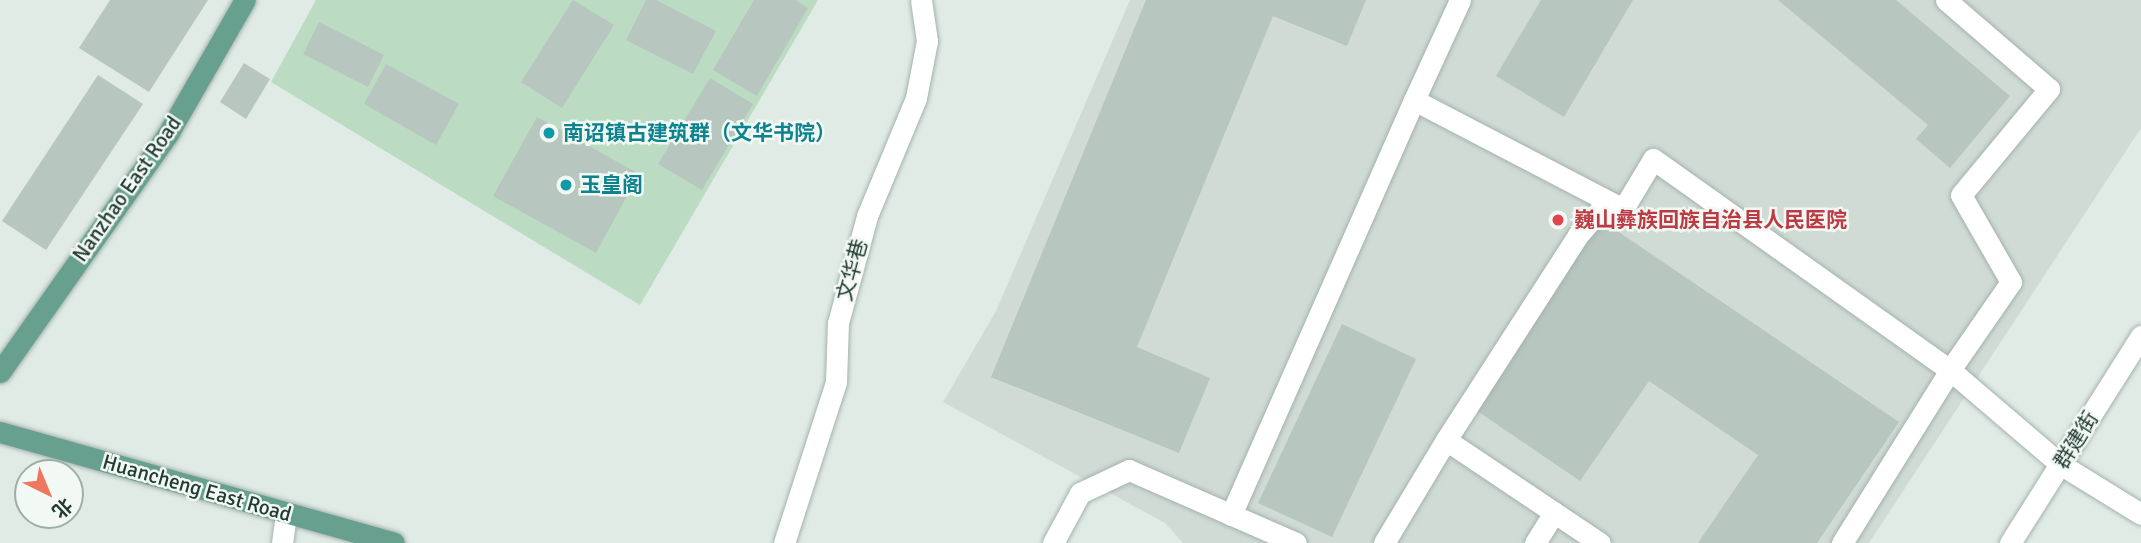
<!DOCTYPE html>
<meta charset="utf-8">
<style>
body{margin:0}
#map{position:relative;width:2141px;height:543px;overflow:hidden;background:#e1ebe6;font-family:Signika,"Noto Sans SC",sans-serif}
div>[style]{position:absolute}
.built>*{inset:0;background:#d0dbd5}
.green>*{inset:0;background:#bbdcc2}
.building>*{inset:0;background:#b7c6bf}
.roads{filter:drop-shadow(0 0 2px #a4b3ad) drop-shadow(0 0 2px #a4b3ad)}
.minor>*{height:21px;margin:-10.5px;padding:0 10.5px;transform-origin:10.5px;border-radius:10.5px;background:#fff}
.major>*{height:21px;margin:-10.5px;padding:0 10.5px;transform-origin:10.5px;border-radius:10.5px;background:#67a08e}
.dots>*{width:19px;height:19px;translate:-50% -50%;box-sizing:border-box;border:4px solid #f2f8f4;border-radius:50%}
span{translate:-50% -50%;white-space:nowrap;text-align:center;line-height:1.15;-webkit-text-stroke:5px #f2f8f4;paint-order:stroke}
.culture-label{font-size:21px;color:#0d838f;font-weight:700}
.left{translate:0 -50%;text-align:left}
.street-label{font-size:21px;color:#223c33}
.health-label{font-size:21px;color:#be3a42;font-weight:700}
.north{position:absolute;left:14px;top:459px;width:70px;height:70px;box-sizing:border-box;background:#f2f8f4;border:2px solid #9fada7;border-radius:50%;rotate:137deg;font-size:19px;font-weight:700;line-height:28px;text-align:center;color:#223c33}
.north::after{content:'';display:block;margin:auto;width:24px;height:32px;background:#ee785d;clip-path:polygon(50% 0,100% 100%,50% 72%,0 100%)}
</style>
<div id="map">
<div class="built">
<i style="clip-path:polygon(1130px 0,2141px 0,2141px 128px,1869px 543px,1183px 543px,1165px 523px,943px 402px,996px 311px)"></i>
</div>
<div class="green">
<i style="clip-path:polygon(316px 0,818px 0,640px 305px,271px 82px)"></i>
</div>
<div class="building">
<i style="clip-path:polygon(110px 0,208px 0,149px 92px,79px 48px)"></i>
<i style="clip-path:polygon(573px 0,614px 25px,562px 108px,521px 82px)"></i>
<i style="clip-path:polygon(646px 0,656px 0,716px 31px,693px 74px,626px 40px)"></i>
<i style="clip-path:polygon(754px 0,795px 0,808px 8px,757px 96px,713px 70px)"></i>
<i style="clip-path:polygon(1146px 0,1366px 0,1347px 46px,1273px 16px,1137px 347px,1210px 378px,1179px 453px,991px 377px)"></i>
<i style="clip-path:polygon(1541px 0,1633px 0,1564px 117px,1496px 76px)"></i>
<i style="clip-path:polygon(1778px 0,1896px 0,2010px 96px,1950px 168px,1916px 139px,1928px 125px)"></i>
<i style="clip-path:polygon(319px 22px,384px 55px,368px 87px,303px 54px)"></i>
<i style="clip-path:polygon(244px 63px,270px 79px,246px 119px,220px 102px)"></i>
<i style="clip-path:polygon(386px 64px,459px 104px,436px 145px,364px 104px)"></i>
<i style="clip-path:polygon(98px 75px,143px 104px,46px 250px,2px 221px)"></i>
<i style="clip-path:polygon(710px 78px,753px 104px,702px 190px,658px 164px)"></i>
<i style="clip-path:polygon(537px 117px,639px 174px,596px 253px,493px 196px)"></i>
<i style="clip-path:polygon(1601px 220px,1899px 422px,1817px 543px,1698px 543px,1758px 455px,1649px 381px,1580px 481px,1473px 408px)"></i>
<i style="clip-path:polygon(1342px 324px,1416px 359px,1332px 537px,1258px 503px)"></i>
</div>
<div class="roads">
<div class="minor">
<i style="left:1414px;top:100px;width:110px;rotate:-65.3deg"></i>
<i style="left:1446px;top:440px;width:244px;rotate:-57.2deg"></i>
<i style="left:1578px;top:235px;width:37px;rotate:-49deg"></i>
<i style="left:1602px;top:207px;width:21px;rotate:5deg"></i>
<i style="left:1231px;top:515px;width:454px;rotate:-66.2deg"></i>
<i style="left:1414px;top:100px;width:236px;rotate:27.5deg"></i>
<i style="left:1623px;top:209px;width:58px;rotate:-59deg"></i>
<i style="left:1653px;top:159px;width:364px;rotate:35.4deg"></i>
<i style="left:1950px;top:370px;width:145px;rotate:40.5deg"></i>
<i style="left:2060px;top:464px;width:95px;rotate:31.7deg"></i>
<i style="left:282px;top:543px;width:29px;rotate:-82deg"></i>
<i style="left:784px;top:543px;width:169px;rotate:-72.1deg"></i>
<i style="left:836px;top:382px;width:59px;rotate:-88.1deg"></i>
<i style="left:838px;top:323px;width:111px;rotate:-74.8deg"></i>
<i style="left:867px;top:216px;width:128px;rotate:-67.4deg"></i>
<i style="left:916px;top:98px;width:58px;rotate:-79.1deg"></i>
<i style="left:927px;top:41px;width:41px;rotate:-98.3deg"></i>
<i style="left:1053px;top:543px;width:57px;rotate:-61.6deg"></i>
<i style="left:1080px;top:493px;width:54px;rotate:-25.1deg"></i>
<i style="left:1129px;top:470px;width:182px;rotate:23.6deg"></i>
<i style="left:1384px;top:543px;width:120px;rotate:-59deg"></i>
<i style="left:1446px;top:440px;width:185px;rotate:33.8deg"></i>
<i style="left:1535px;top:543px;width:36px;rotate:-58deg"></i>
<i style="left:1842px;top:543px;width:204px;rotate:-58deg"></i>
<i style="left:1950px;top:370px;width:107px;rotate:-55.3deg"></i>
<i style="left:2011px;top:282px;width:100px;rotate:-119.9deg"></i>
<i style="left:1961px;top:195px;width:138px;rotate:-50.3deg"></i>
<i style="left:2049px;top:89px;width:136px;rotate:-139.2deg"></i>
<i style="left:2010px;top:543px;width:245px;rotate:-57.7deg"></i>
</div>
<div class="major">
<i style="left:0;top:372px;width:294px;rotate:-54.8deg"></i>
<i style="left:169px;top:132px;width:152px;rotate:-60.1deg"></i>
<i style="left:0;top:432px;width:409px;rotate:15.7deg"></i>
</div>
</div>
<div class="dots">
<i style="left:549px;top:133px;background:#0f9aa8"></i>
<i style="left:566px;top:185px;background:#0f9aa8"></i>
<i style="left:1558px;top:220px;background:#e0444e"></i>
</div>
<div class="culture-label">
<span class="left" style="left:563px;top:133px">南诏镇古建筑群（文华书院）</span>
<span class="left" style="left:580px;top:185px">玉皇阁</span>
</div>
<div class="street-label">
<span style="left:127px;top:189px;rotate:-55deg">Nanzhao East Road</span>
<span style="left:852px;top:270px;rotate:-75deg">文华巷</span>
<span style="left:2076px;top:440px;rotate:-58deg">群建街</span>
<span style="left:197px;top:488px;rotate:16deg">Huancheng East Road</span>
</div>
<div class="health-label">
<span class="left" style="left:1574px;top:220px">巍山彝族回族自治县人民医院</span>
</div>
<div class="north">北</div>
</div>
